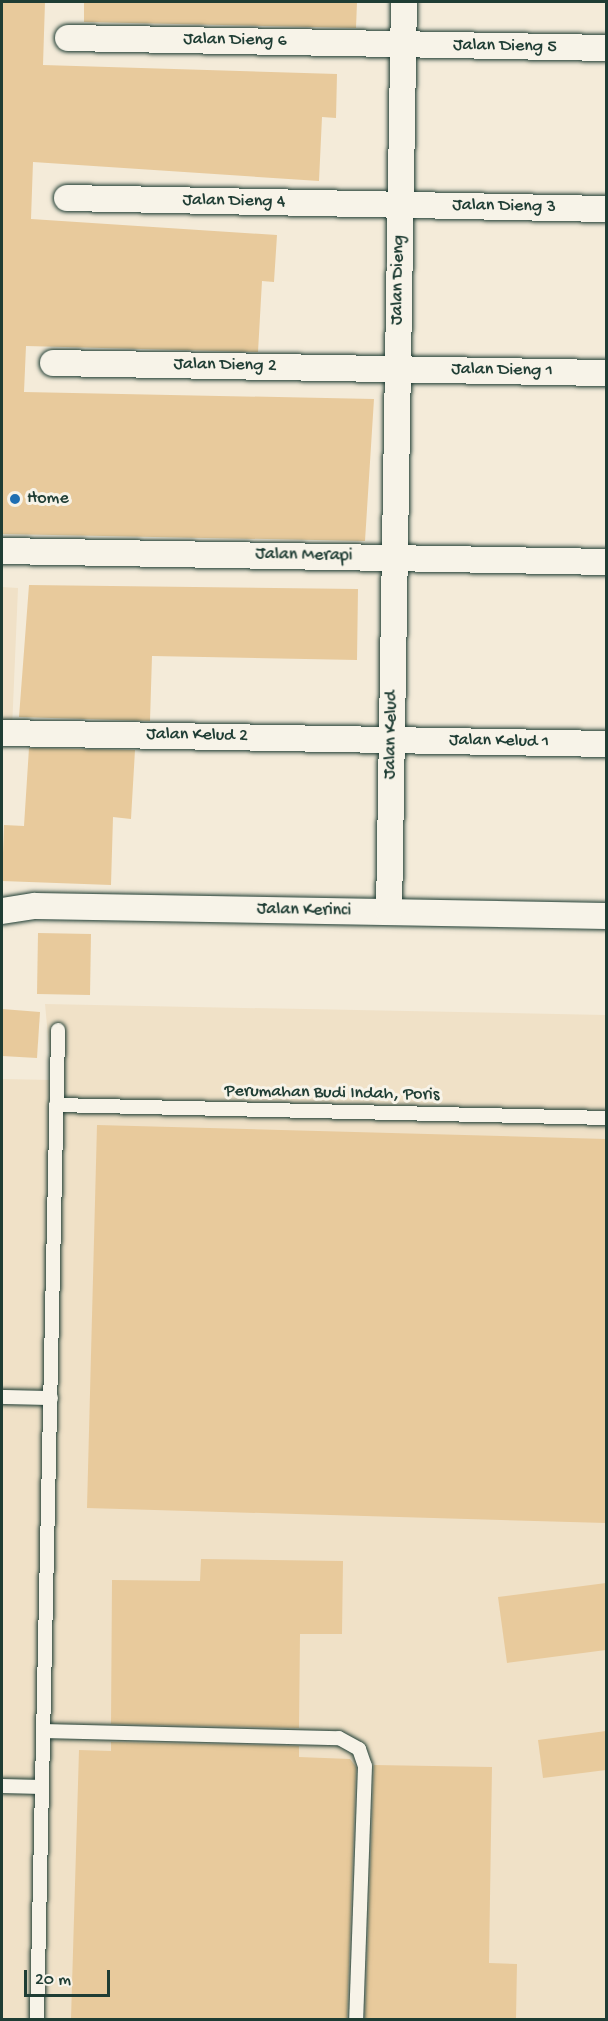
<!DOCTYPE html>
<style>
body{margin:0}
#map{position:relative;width:608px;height:2021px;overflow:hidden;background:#f4ebd9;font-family:"Gochi Hand",sans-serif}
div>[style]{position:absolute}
.built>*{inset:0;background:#f0e1c7}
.building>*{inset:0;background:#e8ca9c}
.roads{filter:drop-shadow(0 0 2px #1f3d34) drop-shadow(0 0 2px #1f3d34)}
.service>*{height:14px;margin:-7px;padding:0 7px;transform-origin:7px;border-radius:7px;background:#f7f3e8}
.minor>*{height:26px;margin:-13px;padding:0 13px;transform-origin:13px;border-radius:13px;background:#f7f3e8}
.dots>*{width:16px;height:16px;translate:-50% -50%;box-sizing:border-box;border:3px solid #f7f3e8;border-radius:50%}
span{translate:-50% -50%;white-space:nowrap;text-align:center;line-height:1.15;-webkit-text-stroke:6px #f7f3e8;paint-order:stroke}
.street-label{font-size:18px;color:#1f3d34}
.poi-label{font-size:18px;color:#1f3d34}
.left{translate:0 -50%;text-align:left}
.frame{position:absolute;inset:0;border:3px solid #1f3d34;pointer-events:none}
.scale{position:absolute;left:24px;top:1970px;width:86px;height:27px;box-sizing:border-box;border:3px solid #1f3d34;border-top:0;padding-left:8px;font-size:18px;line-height:21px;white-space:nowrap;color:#1f3d34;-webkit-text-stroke:4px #f7f3e8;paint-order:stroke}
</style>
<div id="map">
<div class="built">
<i style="clip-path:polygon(2px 587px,18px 588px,12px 729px,2px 728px)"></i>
<i style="clip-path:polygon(45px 1004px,606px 1015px,606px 2019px,2px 2020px,2px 1079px,52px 1080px)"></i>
</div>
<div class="building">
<i style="clip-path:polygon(2px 2px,45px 2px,43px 65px,337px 74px,336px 118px,322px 117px,319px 181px,33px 162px,31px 219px,277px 235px,274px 282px,262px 281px,258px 352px,26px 346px,24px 392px,374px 399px,365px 541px,2px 534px)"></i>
<i style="clip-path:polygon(84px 2px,357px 2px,356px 28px,84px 22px)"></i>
<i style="clip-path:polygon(29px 585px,358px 589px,357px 660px,152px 656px,150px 721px,19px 717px)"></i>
<i style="clip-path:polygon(29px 748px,135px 750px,131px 819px,113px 817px,111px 885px,2px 881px,4px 825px,24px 826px)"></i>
<i style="clip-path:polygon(38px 933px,91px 934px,90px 995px,37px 994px)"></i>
<i style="clip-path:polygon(2px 1009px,40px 1012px,37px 1058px,2px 1056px)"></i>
<i style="clip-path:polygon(97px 1125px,606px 1139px,606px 1523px,87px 1508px)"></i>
<i style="clip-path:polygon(201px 1559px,343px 1561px,342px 1634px,300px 1634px,299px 1728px,111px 1724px,112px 1580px,200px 1581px)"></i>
<i style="clip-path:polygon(606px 1583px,606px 1650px,507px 1663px,498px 1597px)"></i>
<i style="clip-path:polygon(606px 1731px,606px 1770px,543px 1778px,538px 1740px)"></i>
<i style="clip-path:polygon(111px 1742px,299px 1746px,299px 1757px,350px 1759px,356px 1767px,347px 2019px,71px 2019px,79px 1750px,111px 1751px)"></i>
<i style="clip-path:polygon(374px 1765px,492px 1767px,489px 1963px,517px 1964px,516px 2019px,365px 2019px)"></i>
</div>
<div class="roads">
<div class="service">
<i style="left:56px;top:1105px;width:550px;rotate:1.35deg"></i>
<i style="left:2px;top:1397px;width:49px;rotate:1.2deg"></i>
<i style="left:43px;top:1731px;width:296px;rotate:1.4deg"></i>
<i style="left:339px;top:1738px;width:23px;rotate:29deg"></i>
<i style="left:359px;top:1749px;width:18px;rotate:71deg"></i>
<i style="left:365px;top:1766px;width:254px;rotate:92deg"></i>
<i style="left:2px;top:1786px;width:40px;rotate:1.4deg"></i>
<i style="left:37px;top:2020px;width:990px;rotate:-88.78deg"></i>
</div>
<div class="minor">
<i style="left:68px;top:38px;width:538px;rotate:1.06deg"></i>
<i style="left:67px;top:198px;width:539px;rotate:1.17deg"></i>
<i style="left:53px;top:363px;width:553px;rotate:1.04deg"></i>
<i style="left:2px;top:551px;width:604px;rotate:1.04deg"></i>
<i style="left:2px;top:733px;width:604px;rotate:1.04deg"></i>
<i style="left:2px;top:911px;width:33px;rotate:-9deg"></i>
<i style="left:35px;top:906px;width:571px;rotate:1deg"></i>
<i style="left:389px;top:912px;width:910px;rotate:-89.06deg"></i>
</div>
</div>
<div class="dots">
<i style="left:15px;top:499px;background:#1f6fb2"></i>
</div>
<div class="street-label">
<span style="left:235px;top:41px;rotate:1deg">Jalan Dieng 6</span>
<span style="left:505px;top:47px;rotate:1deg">Jalan Dieng 5</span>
<span style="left:234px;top:202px;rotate:1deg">Jalan Dieng 4</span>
<span style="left:504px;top:207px;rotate:1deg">Jalan Dieng 3</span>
<span style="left:399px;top:280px;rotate:-89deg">Jalan Dieng</span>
<span style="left:225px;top:366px;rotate:1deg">Jalan Dieng 2</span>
<span style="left:502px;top:371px;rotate:1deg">Jalan Dieng 1</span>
<span style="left:304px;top:556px;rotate:1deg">Jalan Merapi</span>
<span style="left:392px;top:735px;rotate:-89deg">Jalan Kelud</span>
<span style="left:197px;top:736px;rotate:1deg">Jalan Kelud 2</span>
<span style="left:499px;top:742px;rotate:1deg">Jalan Kelud 1</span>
<span style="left:304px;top:911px;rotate:1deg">Jalan Kerinci</span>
<span style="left:332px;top:1094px;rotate:1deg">Perumahan Budi Indah, Poris</span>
</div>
<div class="poi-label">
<span class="left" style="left:27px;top:499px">Home</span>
</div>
<div class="frame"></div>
<div class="scale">20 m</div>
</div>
